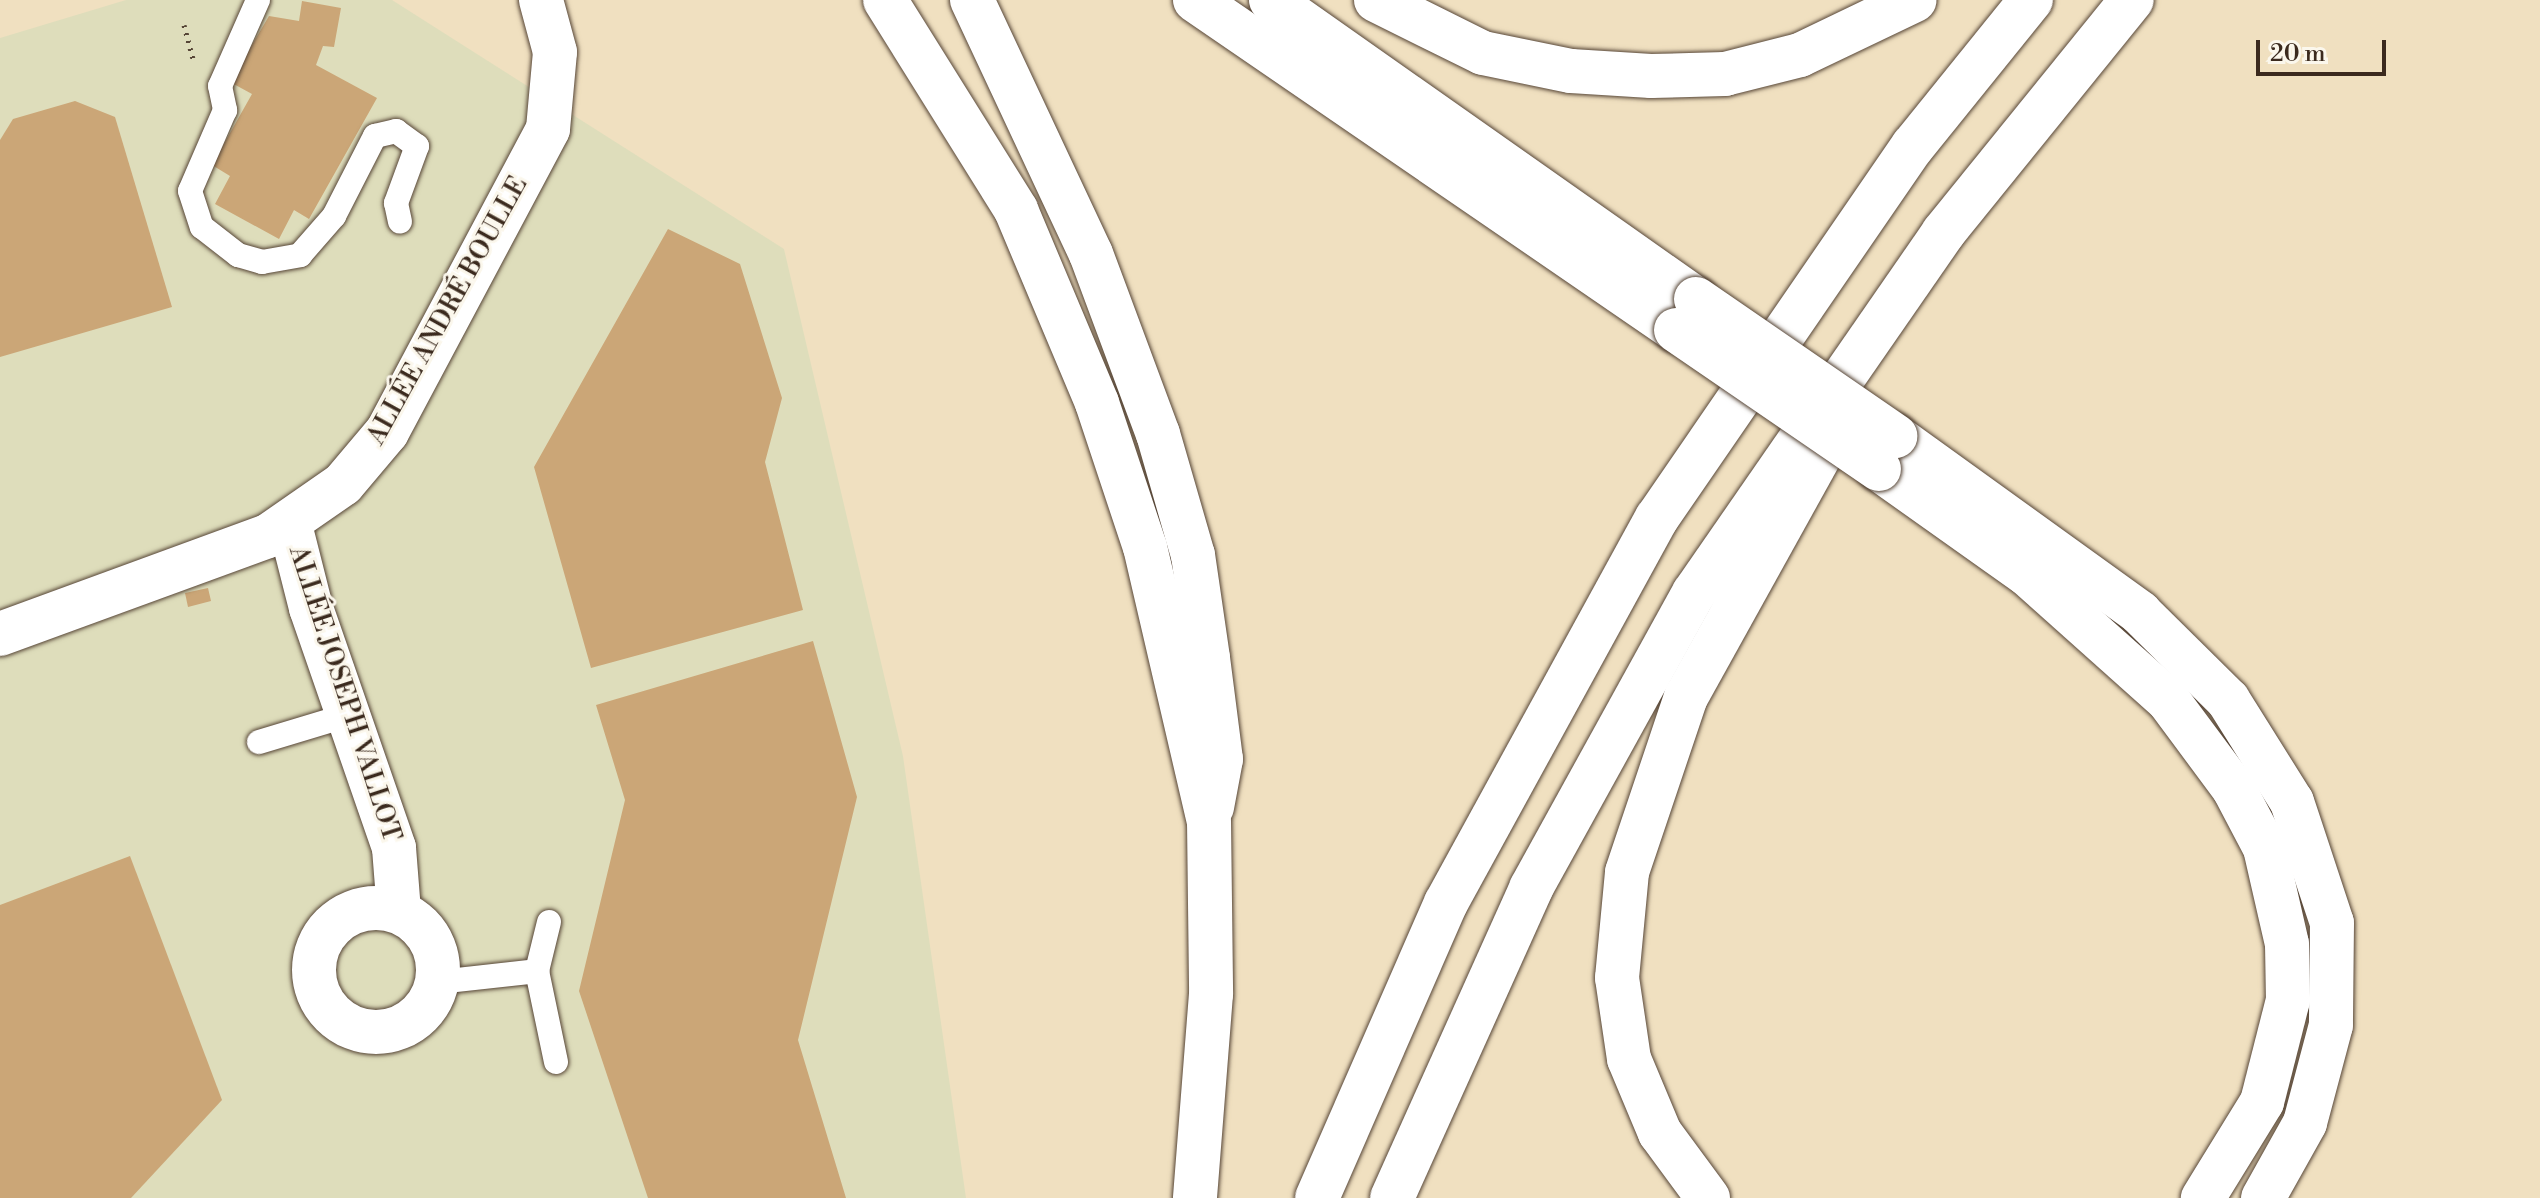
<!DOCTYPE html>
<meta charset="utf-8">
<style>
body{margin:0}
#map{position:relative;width:2540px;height:1198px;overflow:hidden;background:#f0e0c0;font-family:"Libre Bodoni",serif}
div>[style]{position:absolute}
.built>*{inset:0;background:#deddbb}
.building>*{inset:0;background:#cba677}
.path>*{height:5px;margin-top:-2.5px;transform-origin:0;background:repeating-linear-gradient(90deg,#564536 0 2px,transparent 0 8px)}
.roads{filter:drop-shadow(0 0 2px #564536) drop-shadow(0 0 2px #564536)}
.lane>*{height:24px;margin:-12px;padding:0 12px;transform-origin:12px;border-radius:12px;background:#fff}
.street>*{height:44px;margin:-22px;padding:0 22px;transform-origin:22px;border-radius:22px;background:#fff}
.street>.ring{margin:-22px;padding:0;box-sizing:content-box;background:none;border:44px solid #fff;border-radius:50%}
.highway>*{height:44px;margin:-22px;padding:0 22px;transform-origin:22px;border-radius:22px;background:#fff}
.bridges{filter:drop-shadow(0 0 2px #564536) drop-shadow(0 0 2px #564536)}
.highway-bridge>*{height:44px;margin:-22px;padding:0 22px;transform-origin:22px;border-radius:22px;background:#fff}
span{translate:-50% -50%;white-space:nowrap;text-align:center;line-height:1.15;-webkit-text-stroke:6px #fbf7ec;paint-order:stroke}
.street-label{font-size:26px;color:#3b2a1e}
.scale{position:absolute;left:2256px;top:40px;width:130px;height:36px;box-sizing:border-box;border:4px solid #3b2a1e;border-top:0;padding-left:10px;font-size:24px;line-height:28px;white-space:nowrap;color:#3b2a1e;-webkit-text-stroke:6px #fbf7ec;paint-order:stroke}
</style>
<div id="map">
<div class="built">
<i style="clip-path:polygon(126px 0,392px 0,784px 249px,903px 756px,966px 1198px,0 1198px,0 38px)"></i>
</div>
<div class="building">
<i style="clip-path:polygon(302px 1px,341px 8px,334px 47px,323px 46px,316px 65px,377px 98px,309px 219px,294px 210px,279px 239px,215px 204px,230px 176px,212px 165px,252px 94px,230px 82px,269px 16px,299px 21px)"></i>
<i style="clip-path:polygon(75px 101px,115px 117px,172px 307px,0 357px,0 140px,13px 119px)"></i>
<i style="clip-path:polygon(668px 229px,740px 264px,782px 398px,765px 462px,803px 610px,591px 668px,534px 467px)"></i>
<i style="clip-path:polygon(208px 588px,211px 601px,188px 607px,185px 593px)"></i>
<i style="clip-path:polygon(813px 641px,857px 797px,798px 1040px,846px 1198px,648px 1198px,579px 991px,625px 800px,596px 705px)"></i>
<i style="clip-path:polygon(130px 856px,222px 1100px,131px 1198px,0 1198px,0 905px)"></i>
</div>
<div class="path">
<i style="left:184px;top:25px;width:35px;rotate:75deg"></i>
</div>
<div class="roads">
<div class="lane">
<i style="left:258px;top:0;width:94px;rotate:113.8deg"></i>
<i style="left:220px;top:86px;width:25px;rotate:78deg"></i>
<i style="left:225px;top:110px;width:88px;rotate:113.4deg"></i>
<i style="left:190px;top:191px;width:38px;rotate:72deg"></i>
<i style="left:202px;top:227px;width:46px;rotate:37.9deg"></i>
<i style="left:238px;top:255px;width:25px;rotate:16deg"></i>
<i style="left:262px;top:262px;width:39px;rotate:-10deg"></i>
<i style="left:300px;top:255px;width:52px;rotate:-48.9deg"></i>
<i style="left:334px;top:216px;width:90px;rotate:-62.9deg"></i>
<i style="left:375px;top:136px;width:22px;rotate:-13deg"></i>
<i style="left:396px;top:131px;width:26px;rotate:36deg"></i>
<i style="left:417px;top:146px;width:61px;rotate:110.2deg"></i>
<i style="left:396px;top:203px;width:19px;rotate:78deg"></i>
<i style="left:259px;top:742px;width:97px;rotate:-16.8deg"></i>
<i style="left:549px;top:922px;width:50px;rotate:103.8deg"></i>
<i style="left:537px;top:971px;width:93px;rotate:78.2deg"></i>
<i style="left:438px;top:982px;width:100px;rotate:-6.3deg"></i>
</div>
<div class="street">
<i style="left:290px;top:525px;width:86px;rotate:75.8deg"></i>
<i style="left:311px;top:608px;width:254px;rotate:70.9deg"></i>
<i style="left:394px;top:848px;width:63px;rotate:85.5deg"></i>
<i style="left:0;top:634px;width:285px;rotate:-20.1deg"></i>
<i style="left:268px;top:536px;width:91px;rotate:-34.7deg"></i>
<i style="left:343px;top:484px;width:68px;rotate:-49.8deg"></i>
<i style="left:387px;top:432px;width:343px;rotate:-62deg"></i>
<i style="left:548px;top:129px;width:77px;rotate:-84.8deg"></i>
<i style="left:555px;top:52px;width:54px;rotate:-105.1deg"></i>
<i class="ring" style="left:314px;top:908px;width:80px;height:80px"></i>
</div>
<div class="highway">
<i style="left:885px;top:0;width:248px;rotate:58deg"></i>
<i style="left:1016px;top:210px;width:209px;rotate:67.2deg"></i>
<i style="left:1097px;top:403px;width:152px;rotate:71.6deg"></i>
<i style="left:1145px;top:547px;width:281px;rotate:76.9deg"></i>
<i style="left:1209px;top:821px;width:173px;rotate:89.3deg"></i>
<i style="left:1211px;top:994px;width:205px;rotate:94.5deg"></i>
<i style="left:972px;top:0;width:280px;rotate:64.9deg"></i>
<i style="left:1091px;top:254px;width:192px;rotate:69.6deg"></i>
<i style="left:1158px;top:434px;width:126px;rotate:73.9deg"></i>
<i style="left:1193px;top:555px;width:104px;rotate:81.7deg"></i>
<i style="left:1208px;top:658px;width:102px;rotate:82.7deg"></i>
<i style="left:1221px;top:759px;width:49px;rotate:100.6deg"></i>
<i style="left:1195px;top:0;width:583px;rotate:34.45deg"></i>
<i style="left:1271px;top:0;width:520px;rotate:35.13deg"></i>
<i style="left:1376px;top:0;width:119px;rotate:26.4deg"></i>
<i style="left:1483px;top:53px;width:90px;rotate:11.6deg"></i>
<i style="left:1571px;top:71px;width:80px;rotate:3.6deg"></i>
<i style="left:1651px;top:76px;width:74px;rotate:-1.5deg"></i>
<i style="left:1725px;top:74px;width:77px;rotate:-14.2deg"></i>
<i style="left:1800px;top:55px;width:127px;rotate:-25.6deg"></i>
<i style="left:1895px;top:436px;width:302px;rotate:35.8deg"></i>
<i style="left:2140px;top:613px;width:124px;rotate:44.7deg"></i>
<i style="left:2228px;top:700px;width:120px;rotate:57.9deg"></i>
<i style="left:2292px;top:802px;width:127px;rotate:71.7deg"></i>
<i style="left:2332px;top:923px;width:102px;rotate:90.6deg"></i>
<i style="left:2331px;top:1025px;width:101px;rotate:104.9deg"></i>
<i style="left:2305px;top:1123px;width:86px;rotate:119.2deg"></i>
<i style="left:1879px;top:469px;width:181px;rotate:35.4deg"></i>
<i style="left:2027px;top:574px;width:189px;rotate:41.8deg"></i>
<i style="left:2168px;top:700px;width:111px;rotate:53.4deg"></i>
<i style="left:2234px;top:789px;width:67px;rotate:62.3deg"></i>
<i style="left:2265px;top:848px;width:98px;rotate:77.1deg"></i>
<i style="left:2287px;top:944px;width:56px;rotate:89deg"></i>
<i style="left:2288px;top:1000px;width:105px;rotate:104.3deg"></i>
<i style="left:2262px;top:1102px;width:113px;rotate:121.6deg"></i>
<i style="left:1317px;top:1198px;width:322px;rotate:-66.4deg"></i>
<i style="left:1446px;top:903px;width:439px;rotate:-61.3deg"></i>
<i style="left:1657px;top:518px;width:452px;rotate:-55.5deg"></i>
<i style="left:1913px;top:146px;width:188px;rotate:-51.1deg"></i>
<i style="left:1392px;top:1198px;width:340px;rotate:-65.8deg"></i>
<i style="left:1531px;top:888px;width:337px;rotate:-61.1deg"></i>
<i style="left:1694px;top:593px;width:438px;rotate:-55.3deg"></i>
<i style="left:1943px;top:233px;width:300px;rotate:-51deg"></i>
<i style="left:1708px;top:1198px;width:81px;rotate:-126.4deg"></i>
<i style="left:1660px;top:1133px;width:80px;rotate:-112.7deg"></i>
<i style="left:1629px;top:1059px;width:82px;rotate:-98.4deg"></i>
<i style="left:1617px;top:978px;width:106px;rotate:-84.6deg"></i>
<i style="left:1627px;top:872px;width:185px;rotate:-71.4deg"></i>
<i style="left:1686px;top:697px;width:280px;rotate:-61deg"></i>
</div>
</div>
<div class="bridges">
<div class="highway-bridge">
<i style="left:1696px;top:299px;width:242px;rotate:34.5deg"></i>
<i style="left:1676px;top:330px;width:246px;rotate:34.4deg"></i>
</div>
</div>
<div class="street-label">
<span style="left:448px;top:311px;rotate:-61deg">ALLÉE ANDRÉ BOULLE</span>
<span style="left:344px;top:694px;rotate:72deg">ALLÉE JOSEPH VALLOT</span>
</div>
<div class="scale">20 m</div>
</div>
